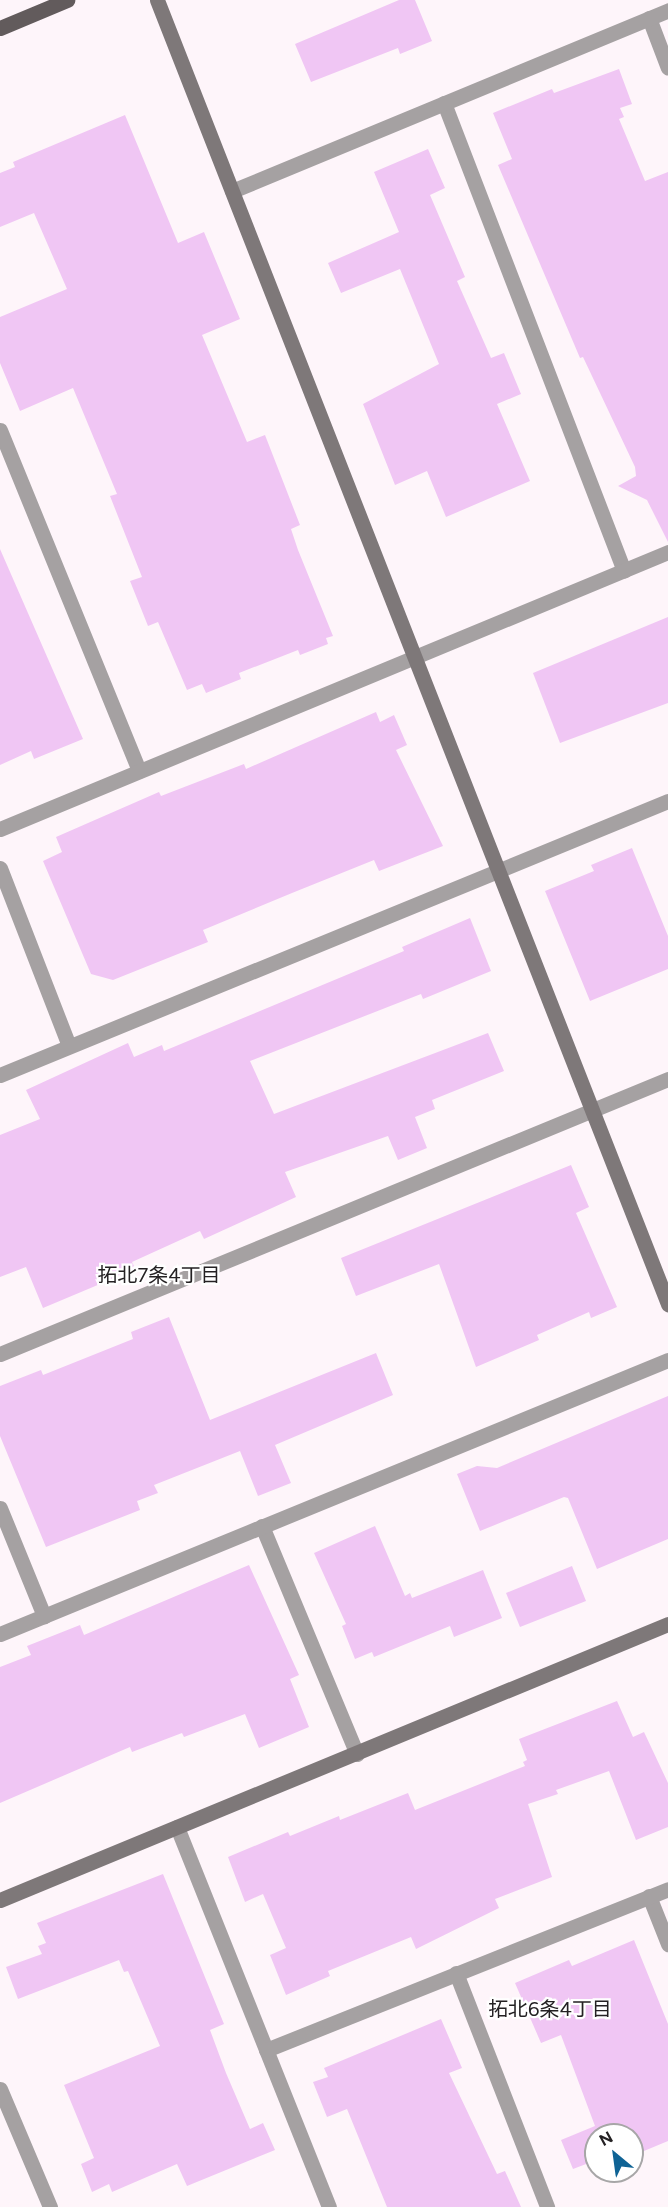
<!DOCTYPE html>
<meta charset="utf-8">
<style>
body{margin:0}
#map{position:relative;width:668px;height:2207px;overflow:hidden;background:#fef5fa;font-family:Figtree,"Noto Sans JP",sans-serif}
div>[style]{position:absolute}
.building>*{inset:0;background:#f0c6f4}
.street>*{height:15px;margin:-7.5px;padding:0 7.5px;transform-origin:7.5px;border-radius:7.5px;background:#a5a1a2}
.secondary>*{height:15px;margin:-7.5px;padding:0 7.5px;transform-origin:7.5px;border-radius:7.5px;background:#7e7879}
.primary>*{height:15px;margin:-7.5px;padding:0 7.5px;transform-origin:7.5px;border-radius:7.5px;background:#625b5c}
span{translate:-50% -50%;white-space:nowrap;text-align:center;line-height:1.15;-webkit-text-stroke:4.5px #fff;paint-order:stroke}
.neighbourhood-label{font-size:20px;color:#242123}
.north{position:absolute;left:584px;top:2123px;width:60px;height:60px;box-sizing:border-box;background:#fff;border:2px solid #a7a6a7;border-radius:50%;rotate:331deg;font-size:16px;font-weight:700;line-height:24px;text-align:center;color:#242123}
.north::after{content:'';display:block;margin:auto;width:21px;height:27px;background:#0f6395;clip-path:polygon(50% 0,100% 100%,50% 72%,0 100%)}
</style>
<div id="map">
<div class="building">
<i style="clip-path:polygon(399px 0,415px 0,432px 41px,400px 54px,398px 48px,311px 82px,295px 44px)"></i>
<i style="clip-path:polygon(619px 69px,632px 104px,620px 108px,624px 117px,619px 119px,645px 181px,668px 172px,668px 542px,647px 500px,618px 486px,636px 476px,635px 467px,583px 357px,580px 358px,498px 165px,512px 159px,493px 113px,552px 89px,554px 93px)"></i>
<i style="clip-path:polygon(125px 115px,178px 243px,204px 232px,240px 319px,202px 335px,247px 442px,265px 435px,300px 525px,291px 529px,298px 550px,333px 636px,326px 638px,328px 644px,300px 655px,298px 650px,239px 673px,241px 679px,206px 693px,202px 684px,187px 690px,158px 622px,148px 626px,130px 581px,142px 577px,110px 496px,117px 494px,73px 388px,20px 411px,0 363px,0 317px,67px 289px,34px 213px,0 227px,0 173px,15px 167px,13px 162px)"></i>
<i style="clip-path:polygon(428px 149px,445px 188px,430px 195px,465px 277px,457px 281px,491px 358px,504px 353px,521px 394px,497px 404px,530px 481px,446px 517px,427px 471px,395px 485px,363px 404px,439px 364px,400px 269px,341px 293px,328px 263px,399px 232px,374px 172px)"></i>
<i style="clip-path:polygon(0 549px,83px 739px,34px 759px,31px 751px,0 765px)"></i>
<i style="clip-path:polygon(668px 617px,668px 703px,560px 743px,533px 673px)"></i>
<i style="clip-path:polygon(376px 712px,380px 722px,394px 715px,407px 745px,396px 750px,443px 846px,379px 871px,374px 860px,292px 893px,203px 930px,208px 942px,113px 980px,91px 974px,43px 861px,62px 852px,56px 837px,159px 792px,161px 796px,244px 764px,246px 769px)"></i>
<i style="clip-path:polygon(632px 848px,668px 936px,668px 969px,590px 1001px,545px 891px,594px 871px,591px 865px)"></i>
<i style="clip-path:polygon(470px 918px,491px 971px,423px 999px,421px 994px,250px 1061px,274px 1114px,488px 1033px,504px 1071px,432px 1100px,435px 1109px,415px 1117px,427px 1148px,398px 1160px,388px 1136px,285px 1172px,296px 1197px,204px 1239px,200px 1231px,132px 1262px,134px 1266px,112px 1279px,43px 1308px,26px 1267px,0 1277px,0 1135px,40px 1119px,26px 1090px,128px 1043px,134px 1057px,162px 1045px,164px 1051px,404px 951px,402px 947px)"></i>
<i style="clip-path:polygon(571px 1165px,589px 1207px,576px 1213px,617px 1307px,591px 1318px,589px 1312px,537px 1335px,539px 1340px,476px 1367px,439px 1264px,356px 1296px,341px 1258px)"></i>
<i style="clip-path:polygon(169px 1317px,210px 1420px,376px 1353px,393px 1395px,275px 1445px,291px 1483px,258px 1496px,240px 1451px,154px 1485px,158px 1493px,137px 1501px,140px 1510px,46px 1547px,0 1436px,0 1386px,41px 1370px,43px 1375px,133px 1339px,131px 1332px)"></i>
<i style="clip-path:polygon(668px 1396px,668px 1539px,597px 1569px,568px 1498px,564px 1497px,480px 1531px,457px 1474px,477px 1466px,497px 1468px)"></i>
<i style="clip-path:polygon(375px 1526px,405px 1596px,410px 1593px,412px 1598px,483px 1570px,502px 1618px,454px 1637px,450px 1626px,374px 1657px,372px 1652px,355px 1659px,342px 1626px,346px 1624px,314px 1553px)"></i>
<i style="clip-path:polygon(249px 1565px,299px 1675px,290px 1679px,309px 1727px,259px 1748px,245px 1714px,184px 1737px,182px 1733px,132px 1752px,130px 1747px,0 1803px,0 1667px,31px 1655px,27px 1646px,80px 1625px,84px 1635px)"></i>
<i style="clip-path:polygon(572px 1566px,586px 1601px,520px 1627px,506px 1593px)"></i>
<i style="clip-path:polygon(617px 1701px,633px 1737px,644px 1732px,668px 1783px,668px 1827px,636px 1840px,609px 1771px,556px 1790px,558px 1794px,528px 1804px,552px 1877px,495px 1899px,499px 1908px,416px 1949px,411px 1937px,328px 1971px,330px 1976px,286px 1995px,270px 1955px,286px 1948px,263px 1894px,245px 1902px,228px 1857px,288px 1832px,290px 1836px,339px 1816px,340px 1820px,408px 1793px,415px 1810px,525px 1766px,523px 1762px,527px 1760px,519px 1739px)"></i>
<i style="clip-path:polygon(163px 1874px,224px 2024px,210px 2030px,226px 2073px,250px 2129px,263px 2123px,275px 2150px,187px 2186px,177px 2164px,112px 2192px,109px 2184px,92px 2192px,81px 2164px,94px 2158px,64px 2085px,160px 2046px,128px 1971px,124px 1972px,119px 1960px,18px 1999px,6px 1967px,42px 1954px,38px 1946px,46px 1943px,37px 1923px)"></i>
<i style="clip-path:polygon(634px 1940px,668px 2024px,668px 2141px,632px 2156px,632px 2135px,596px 2135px,596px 2166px,594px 2161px,573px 2169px,561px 2140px,595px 2126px,561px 2035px,541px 2043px,515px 1983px,569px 1960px,572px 1966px)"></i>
<i style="clip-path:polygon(441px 2019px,462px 2068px,449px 2073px,497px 2174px,505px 2171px,521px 2207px,387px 2207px,347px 2109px,327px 2117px,313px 2082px,328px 2077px,324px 2068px)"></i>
</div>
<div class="street">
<i style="left:649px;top:18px;width:53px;rotate:69.2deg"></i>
<i style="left:444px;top:103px;width:501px;rotate:68.96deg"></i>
<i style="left:232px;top:191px;width:472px;rotate:-22.5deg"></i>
<i style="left:0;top:430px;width:368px;rotate:67.8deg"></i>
<i style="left:0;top:829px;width:723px;rotate:-22.52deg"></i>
<i style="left:0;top:868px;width:191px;rotate:68.8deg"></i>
<i style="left:0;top:1075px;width:722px;rotate:-22.3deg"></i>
<i style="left:0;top:1354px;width:722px;rotate:-22.38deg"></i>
<i style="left:0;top:1508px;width:117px;rotate:67.8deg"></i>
<i style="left:262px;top:1526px;width:247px;rotate:67.4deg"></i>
<i style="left:0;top:1634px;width:722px;rotate:-22.3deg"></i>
<i style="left:177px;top:1827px;width:409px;rotate:68.2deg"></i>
<i style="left:649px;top:1896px;width:52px;rotate:68.4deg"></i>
<i style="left:456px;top:1973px;width:251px;rotate:68.7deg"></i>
<i style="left:266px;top:2050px;width:433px;rotate:-21.8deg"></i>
<i style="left:0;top:2089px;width:128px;rotate:67deg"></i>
</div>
<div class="secondary">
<i style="left:157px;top:0;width:1401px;rotate:68.6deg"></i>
<i style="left:0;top:1900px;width:723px;rotate:-22.45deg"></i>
</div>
<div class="primary">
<i style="left:0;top:28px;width:73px;rotate:-22.7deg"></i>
</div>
<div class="neighbourhood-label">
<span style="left:159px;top:1275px">拓北7条4丁目</span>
<span style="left:550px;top:2009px">拓北6条4丁目</span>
</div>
<div class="north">N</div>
</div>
